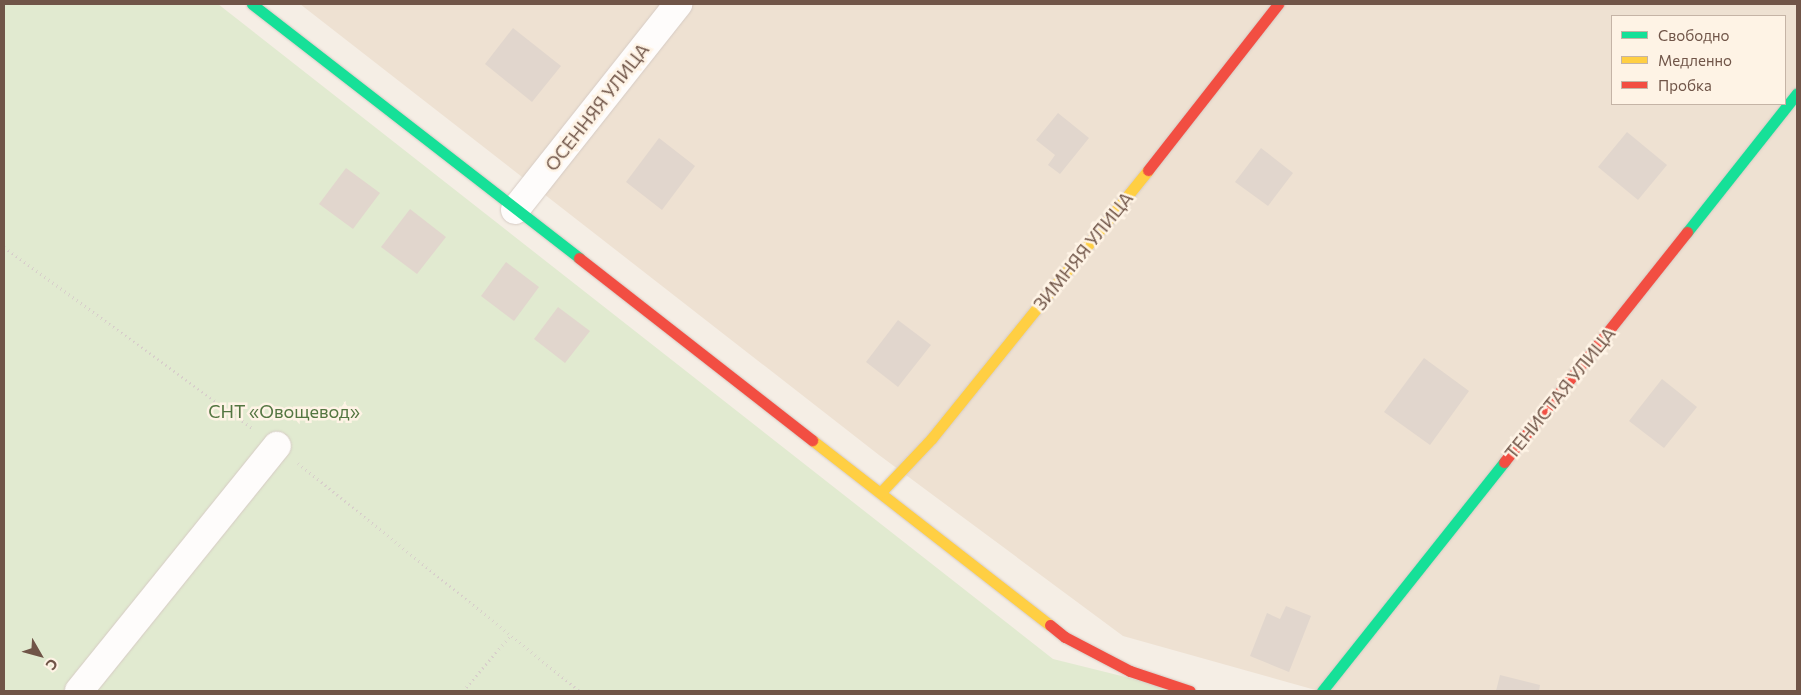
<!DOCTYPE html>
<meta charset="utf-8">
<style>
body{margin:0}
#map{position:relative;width:1801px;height:695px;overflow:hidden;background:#f5eee5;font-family:Commissioner,sans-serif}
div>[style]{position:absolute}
.residential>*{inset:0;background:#eee1d2}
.green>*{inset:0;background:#e1ead0}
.building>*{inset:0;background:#e1d6cd}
.path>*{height:3px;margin-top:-1.5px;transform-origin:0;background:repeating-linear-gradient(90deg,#d8cfcb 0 1px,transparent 0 5px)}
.roads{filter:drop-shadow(0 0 1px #d6cbc4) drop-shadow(0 0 1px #d6cbc4)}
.street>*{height:28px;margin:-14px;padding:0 14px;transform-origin:14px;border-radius:14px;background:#fefcfb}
.fast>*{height:11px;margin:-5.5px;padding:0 5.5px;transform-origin:5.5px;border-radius:5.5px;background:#16e098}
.slow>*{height:11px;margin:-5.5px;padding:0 5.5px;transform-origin:5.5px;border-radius:5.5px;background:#ffcf43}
.jam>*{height:11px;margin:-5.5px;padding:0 5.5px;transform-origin:5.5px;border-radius:5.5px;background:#f24e42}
span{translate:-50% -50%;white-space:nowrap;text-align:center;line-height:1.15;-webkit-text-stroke:5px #fef3e5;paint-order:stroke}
.street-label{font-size:18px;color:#705548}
.park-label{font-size:18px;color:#537641}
.frame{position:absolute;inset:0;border:5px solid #705548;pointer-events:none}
.legend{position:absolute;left:1611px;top:15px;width:175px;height:90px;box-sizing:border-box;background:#fef3e5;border:1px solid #c5b4a6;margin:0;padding:6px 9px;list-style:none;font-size:15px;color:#705548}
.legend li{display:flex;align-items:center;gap:10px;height:25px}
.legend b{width:25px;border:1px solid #c5b4a6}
.north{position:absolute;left:15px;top:630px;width:50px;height:50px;-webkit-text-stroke:4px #fef3e5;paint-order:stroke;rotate:128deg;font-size:14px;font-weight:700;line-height:20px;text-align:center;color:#705548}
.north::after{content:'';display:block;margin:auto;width:18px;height:22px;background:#705548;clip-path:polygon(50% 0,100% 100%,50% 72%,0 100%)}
</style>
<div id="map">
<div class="residential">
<i style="clip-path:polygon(evenodd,300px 4px,1797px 4px,1797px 691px,1319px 691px,1123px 636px,879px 455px,300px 4px,1612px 16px,1785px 16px,1785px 104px,1612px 104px,1612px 16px)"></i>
</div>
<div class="green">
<i style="clip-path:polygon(4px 4px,218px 4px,1053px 659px,1182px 691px,4px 691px)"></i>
</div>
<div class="building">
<i style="clip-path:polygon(513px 28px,561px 66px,532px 102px,485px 64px)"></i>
<i style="clip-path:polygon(1058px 113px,1089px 138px,1060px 174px,1048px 165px,1055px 155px,1036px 140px)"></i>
<i style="clip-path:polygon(1627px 132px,1667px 165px,1638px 200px,1598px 167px)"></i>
<i style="clip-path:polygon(659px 138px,695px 166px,662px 210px,626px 182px)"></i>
<i style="clip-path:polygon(1261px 148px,1293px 173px,1268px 206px,1235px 182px)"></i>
<i style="clip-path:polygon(346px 168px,380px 193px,353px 229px,319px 204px)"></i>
<i style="clip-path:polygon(410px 209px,446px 237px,417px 274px,381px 247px)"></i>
<i style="clip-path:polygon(506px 262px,539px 287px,514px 321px,481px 296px)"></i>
<i style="clip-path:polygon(558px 307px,590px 331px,565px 363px,534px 339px)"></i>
<i style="clip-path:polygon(898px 320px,931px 345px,898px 387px,866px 362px)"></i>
<i style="clip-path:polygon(1424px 358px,1469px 391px,1430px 445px,1384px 412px)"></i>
<i style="clip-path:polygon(1662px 379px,1697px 407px,1664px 448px,1629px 421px)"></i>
<i style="clip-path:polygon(1286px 606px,1311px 616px,1289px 672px,1250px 656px,1267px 613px,1280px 619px)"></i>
<i style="clip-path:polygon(1500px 675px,1540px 685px,1539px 691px,1496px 691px)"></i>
</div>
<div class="path">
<i style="left:4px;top:247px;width:309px;rotate:36.1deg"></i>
<i style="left:298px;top:463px;width:363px;rotate:39deg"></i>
<i style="left:463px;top:691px;width:74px;rotate:-49.4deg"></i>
</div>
<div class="roads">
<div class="street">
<i style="left:515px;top:210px;width:263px;rotate:-51.6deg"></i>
<i style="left:79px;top:691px;width:315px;rotate:-51.1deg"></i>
</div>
<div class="fast">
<i style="left:252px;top:4px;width:414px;rotate:37.8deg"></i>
<i style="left:1687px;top:232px;width:177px;rotate:-51.6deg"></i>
<i style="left:1322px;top:691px;width:293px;rotate:-51.5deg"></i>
</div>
<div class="slow">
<i style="left:812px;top:440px;width:301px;rotate:37.9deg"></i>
<i style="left:881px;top:492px;width:74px;rotate:-46.6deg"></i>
<i style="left:932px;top:438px;width:344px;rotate:-51.1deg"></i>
</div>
<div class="jam">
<i style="left:1148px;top:170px;width:211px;rotate:-51.9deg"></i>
<i style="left:579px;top:258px;width:296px;rotate:38deg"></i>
<i style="left:1504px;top:462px;width:294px;rotate:-51.5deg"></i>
<i style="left:1050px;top:625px;width:19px;rotate:39deg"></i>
<i style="left:1065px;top:637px;width:73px;rotate:27.6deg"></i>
<i style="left:1130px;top:671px;width:63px;rotate:18.4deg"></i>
</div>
</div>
<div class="street-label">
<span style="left:597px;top:107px;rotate:-52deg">ОСЕННЯЯ УЛИЦА</span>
<span style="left:1083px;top:251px;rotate:-51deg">ЗИМНЯЯ УЛИЦА</span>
<span style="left:1560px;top:393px;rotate:-51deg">ТЕНИСТАЯ УЛИЦА</span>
</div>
<div class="park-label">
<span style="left:284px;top:411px">СНТ «Овощевод»</span>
</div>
<div class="frame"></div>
<ul class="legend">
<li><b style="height:6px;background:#16e098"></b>Свободно</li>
<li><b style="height:6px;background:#ffcf43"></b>Медленно</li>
<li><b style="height:6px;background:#f24e42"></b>Пробка</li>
</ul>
<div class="north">С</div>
</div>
